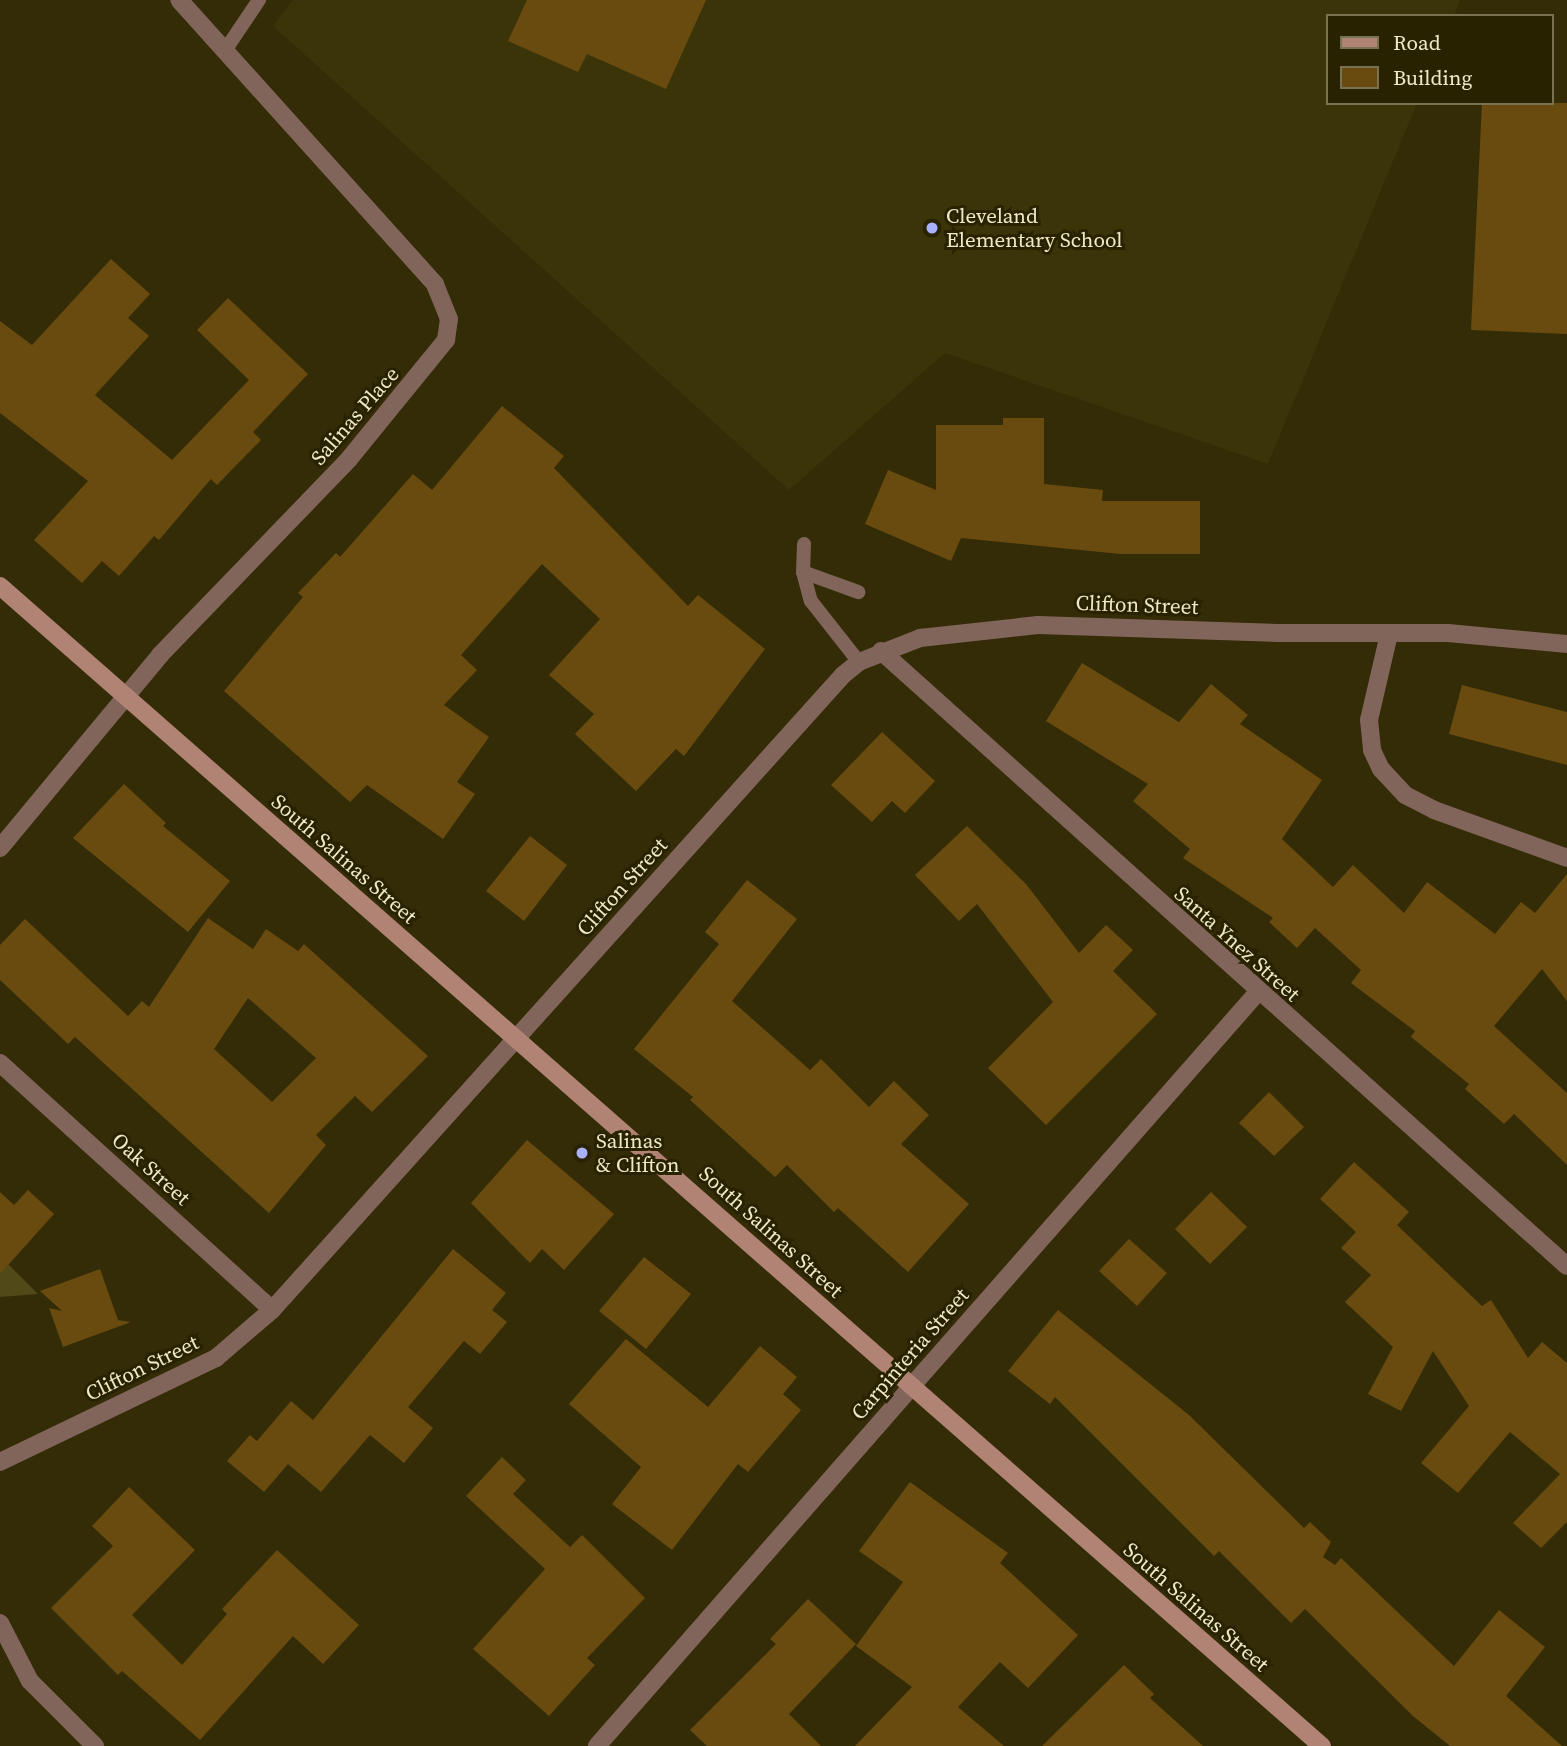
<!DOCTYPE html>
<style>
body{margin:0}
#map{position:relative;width:1567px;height:1746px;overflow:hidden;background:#332c07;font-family:"Source Serif 4",serif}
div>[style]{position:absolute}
.built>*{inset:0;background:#3b3409}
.green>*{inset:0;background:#524918}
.building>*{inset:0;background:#694b0f}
.service>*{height:14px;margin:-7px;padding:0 7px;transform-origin:7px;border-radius:7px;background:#81645a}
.minor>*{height:18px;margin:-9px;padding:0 9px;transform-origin:9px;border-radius:9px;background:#81645a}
.tertiary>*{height:18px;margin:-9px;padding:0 9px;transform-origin:9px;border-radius:9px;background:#81645a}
.secondary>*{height:18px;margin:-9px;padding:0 9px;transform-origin:9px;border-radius:9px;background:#b08374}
.dots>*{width:19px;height:19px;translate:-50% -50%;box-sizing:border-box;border:4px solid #292200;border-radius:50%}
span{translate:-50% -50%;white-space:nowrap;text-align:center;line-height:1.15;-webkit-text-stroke:6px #292200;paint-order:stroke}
.poi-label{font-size:21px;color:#efe9c8}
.left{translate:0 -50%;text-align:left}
.street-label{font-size:21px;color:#efe9c8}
.legend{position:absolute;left:1326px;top:14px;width:228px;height:91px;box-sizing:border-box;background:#292200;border:2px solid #787250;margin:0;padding:9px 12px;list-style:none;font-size:21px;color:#efe9c8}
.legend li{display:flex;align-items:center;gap:14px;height:35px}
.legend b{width:35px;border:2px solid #787250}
</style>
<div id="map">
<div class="built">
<i style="clip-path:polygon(293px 0,1460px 0,1454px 16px,1327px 16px,1327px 103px,1417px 103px,1268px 464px,945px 353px,789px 490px,273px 26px)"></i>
</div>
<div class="green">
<i style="clip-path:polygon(0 1256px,38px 1294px,0 1297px)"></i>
</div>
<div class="building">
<i style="clip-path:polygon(527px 0,706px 0,666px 89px,587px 54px,578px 72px,508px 41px)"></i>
<i style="clip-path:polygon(1482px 103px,1567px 103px,1567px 334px,1471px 330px)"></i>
<i style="clip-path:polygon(111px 259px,150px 294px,128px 318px,149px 336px,95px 395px,172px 460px,249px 380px,197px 330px,228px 298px,308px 374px,253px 432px,261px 440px,217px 485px,211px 479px,159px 540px,154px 536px,119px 576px,102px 561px,82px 583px,34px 540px,88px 481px,0 413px,0 321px,32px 345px)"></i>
<i style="clip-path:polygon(502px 406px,564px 456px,554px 468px,688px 606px,698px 595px,765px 649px,684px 756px,676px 749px,636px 791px,575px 734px,594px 714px,549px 675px,600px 619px,542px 564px,461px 655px,477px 670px,444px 705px,489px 737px,457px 782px,475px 794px,443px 839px,367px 785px,350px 802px,224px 691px,303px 597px,298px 593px,336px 553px,340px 557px,413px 474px,432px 490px)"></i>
<i style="clip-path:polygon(1003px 418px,1044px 418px,1044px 484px,1103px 490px,1102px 501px,1200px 501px,1200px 554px,1120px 554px,961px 538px,951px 561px,865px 524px,888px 470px,936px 490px,936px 425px,1003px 425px)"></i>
<i style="clip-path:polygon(1082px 663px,1179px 722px,1211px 684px,1248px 715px,1240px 724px,1322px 780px,1282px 839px,1333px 887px,1353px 865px,1404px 913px,1427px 882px,1495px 934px,1521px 902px,1535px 913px,1567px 874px,1567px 1001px,1542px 969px,1494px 1026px,1567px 1093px,1567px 1165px,1514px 1114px,1504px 1124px,1465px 1089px,1469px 1084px,1411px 1037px,1415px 1031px,1351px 983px,1361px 970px,1315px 928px,1297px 948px,1269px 922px,1273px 918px,1183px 858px,1190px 849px,1133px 801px,1148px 784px,1046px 721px)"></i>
<i style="clip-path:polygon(1462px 685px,1567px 712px,1567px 765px,1449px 734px)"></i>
<i style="clip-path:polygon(882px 732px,935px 781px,905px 813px,892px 801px,872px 822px,831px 785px)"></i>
<i style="clip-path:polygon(124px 784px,166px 823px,163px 826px,230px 881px,188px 932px,73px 838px)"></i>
<i style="clip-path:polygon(967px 826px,1026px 884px,1079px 953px,1106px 925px,1133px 950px,1113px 971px,1157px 1014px,1046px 1125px,988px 1068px,1053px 1002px,977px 904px,959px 921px,915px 875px)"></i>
<i style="clip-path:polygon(530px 836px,567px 865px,524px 921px,486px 891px)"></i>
<i style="clip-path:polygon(747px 880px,797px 919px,732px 1001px,810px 1070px,821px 1059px,869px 1107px,894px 1081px,929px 1115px,901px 1144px,969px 1204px,908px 1272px,838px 1208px,834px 1212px,787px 1165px,775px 1177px,690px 1100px,693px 1097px,634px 1049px,719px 944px,705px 932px)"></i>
<i style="clip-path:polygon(evenodd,208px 918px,253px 949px,266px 929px,298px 951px,304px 944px,428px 1056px,372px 1112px,355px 1096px,316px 1135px,326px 1145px,269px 1213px,75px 1037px,68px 1044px,0 980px,0 945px,25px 919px,128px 1016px,142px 1001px,149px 1007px,208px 918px,248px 998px,316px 1058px,272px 1102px,214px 1049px,248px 998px)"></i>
<i style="clip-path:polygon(1269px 1092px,1304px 1127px,1274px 1156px,1239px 1123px)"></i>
<i style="clip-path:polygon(527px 1140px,614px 1214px,564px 1270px,542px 1249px,530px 1263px,471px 1203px)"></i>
<i style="clip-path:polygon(1354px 1162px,1409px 1212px,1397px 1225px,1482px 1306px,1491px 1300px,1528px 1358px,1542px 1342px,1567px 1363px,1567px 1522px,1541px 1548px,1513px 1523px,1560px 1474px,1510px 1432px,1458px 1493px,1421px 1463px,1469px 1406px,1433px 1351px,1401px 1411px,1368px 1394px,1393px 1347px,1345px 1302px,1371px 1275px,1341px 1248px,1356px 1232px,1320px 1199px)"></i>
<i style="clip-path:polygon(28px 1190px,54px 1214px,0 1274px,0 1192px,14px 1205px)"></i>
<i style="clip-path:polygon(1211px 1192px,1247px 1227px,1210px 1264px,1175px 1229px)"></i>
<i style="clip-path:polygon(1129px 1239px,1167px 1273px,1137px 1306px,1099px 1271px)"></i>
<i style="clip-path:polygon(453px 1249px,506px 1293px,492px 1310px,507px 1322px,480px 1354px,464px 1341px,408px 1407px,433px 1428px,404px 1463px,370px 1435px,321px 1492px,288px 1464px,264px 1492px,227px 1461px,250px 1435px,257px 1441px,291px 1401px,313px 1420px)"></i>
<i style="clip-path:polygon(644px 1257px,691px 1294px,646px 1349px,599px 1311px)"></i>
<i style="clip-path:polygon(100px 1269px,118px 1320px,131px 1322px,63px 1347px,49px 1308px,62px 1311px,40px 1291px)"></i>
<i style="clip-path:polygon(1058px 1310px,1189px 1415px,1304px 1528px,1310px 1522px,1331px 1542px,1323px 1557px,1335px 1565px,1341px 1558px,1454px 1666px,1499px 1610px,1545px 1647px,1506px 1696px,1562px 1746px,1450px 1746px,1413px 1716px,1305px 1609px,1291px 1623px,1219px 1551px,1214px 1556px,1055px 1397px,1050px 1404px,1008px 1371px)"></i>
<i style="clip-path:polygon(626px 1339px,708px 1407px,760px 1346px,797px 1377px,783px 1394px,801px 1410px,748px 1472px,738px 1464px,672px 1550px,612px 1504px,641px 1467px,569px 1404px)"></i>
<i style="clip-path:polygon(502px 1457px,526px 1480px,513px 1494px,570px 1547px,582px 1535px,645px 1598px,587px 1658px,595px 1665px,549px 1716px,473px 1649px,545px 1569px,466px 1496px)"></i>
<i style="clip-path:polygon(910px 1482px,1008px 1553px,1000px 1563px,1078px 1635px,1028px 1688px,1000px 1662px,958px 1707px,1004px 1746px,855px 1746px,912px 1687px,856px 1646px,903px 1582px,859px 1551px)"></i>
<i style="clip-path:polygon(129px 1487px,195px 1550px,132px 1615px,182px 1665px,227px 1614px,222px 1609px,277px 1550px,359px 1625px,323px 1664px,293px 1636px,200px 1740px,122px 1671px,118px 1675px,51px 1608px,113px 1546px,92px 1526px)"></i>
<i style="clip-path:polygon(808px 1599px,856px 1644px,789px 1714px,821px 1746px,707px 1746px,690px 1730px,776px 1644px,770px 1639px)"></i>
<i style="clip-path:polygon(1124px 1665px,1154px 1694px,1150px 1698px,1203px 1746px,1042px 1746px)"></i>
</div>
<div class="service">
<i style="left:224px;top:52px;width:63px;rotate:-56.1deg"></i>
<i style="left:804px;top:544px;width:28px;rotate:92deg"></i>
<i style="left:803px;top:572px;width:30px;rotate:75deg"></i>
<i style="left:811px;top:601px;width:78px;rotate:51.8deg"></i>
<i style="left:803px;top:572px;width:59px;rotate:20deg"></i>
</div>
<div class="minor">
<i style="left:1389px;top:634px;width:88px;rotate:103.1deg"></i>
<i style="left:1369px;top:720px;width:30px;rotate:84deg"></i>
<i style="left:1372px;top:750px;width:21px;rotate:65deg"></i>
<i style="left:1381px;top:769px;width:35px;rotate:47deg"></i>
<i style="left:1405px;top:795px;width:33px;rotate:27deg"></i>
<i style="left:1434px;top:810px;width:141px;rotate:19.8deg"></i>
<i style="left:881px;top:651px;width:921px;rotate:41.88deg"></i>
<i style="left:0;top:848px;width:251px;rotate:-50.3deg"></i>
<i style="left:160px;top:655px;width:272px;rotate:-46deg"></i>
<i style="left:349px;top:459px;width:154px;rotate:-50.8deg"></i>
<i style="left:446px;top:340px;width:21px;rotate:-82deg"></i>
<i style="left:449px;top:319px;width:38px;rotate:-112deg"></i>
<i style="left:435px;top:284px;width:382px;rotate:-132deg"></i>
<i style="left:0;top:1063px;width:367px;rotate:42.2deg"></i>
<i style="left:910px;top:1388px;width:526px;rotate:-48.7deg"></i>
<i style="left:0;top:1462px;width:240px;rotate:-25.7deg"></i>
<i style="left:216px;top:1358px;width:74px;rotate:-40.6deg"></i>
<i style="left:272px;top:1310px;width:854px;rotate:-48.04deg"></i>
<i style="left:843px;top:675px;width:21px;rotate:-39deg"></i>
<i style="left:859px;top:662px;width:66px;rotate:-21.5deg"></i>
<i style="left:920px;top:638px;width:119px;rotate:-6.3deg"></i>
<i style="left:1038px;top:625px;width:239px;rotate:1.9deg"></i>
<i style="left:1277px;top:633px;width:171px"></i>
<i style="left:1448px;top:633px;width:120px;rotate:5.3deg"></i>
<i style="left:0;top:1623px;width:65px;rotate:62.7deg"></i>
<i style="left:30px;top:1681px;width:92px;rotate:45deg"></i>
</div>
<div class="tertiary">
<i style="left:597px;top:1746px;width:476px;rotate:-48.8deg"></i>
</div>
<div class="secondary">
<i style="left:0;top:586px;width:1759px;rotate:41.27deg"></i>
</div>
<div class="dots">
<i style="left:932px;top:228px;background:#a9b0fc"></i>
<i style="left:582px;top:1153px;background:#a9b0fc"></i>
</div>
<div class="poi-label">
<span class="left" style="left:946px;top:228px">Cleveland<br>Elementary School</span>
<span class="left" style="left:596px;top:1153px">Salinas<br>&amp; Clifton</span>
</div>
<div class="street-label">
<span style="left:355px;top:416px;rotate:-49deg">Salinas Place</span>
<span style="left:1137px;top:605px;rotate:2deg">Clifton Street</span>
<span style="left:344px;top:859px;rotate:41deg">South Salinas Street</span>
<span style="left:622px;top:887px;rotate:-48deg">Clifton Street</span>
<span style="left:1237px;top:944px;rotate:42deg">Santa Ynez Street</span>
<span style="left:151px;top:1169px;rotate:42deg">Oak Street</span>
<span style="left:771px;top:1232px;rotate:42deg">South Salinas Street</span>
<span style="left:910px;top:1354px;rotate:-49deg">Carpinteria Street</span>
<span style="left:142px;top:1368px;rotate:-26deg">Clifton Street</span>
<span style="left:1196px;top:1607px;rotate:41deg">South Salinas Street</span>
</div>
<ul class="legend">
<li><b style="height:9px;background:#b08374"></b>Road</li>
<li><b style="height:19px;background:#694b0f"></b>Building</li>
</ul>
</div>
